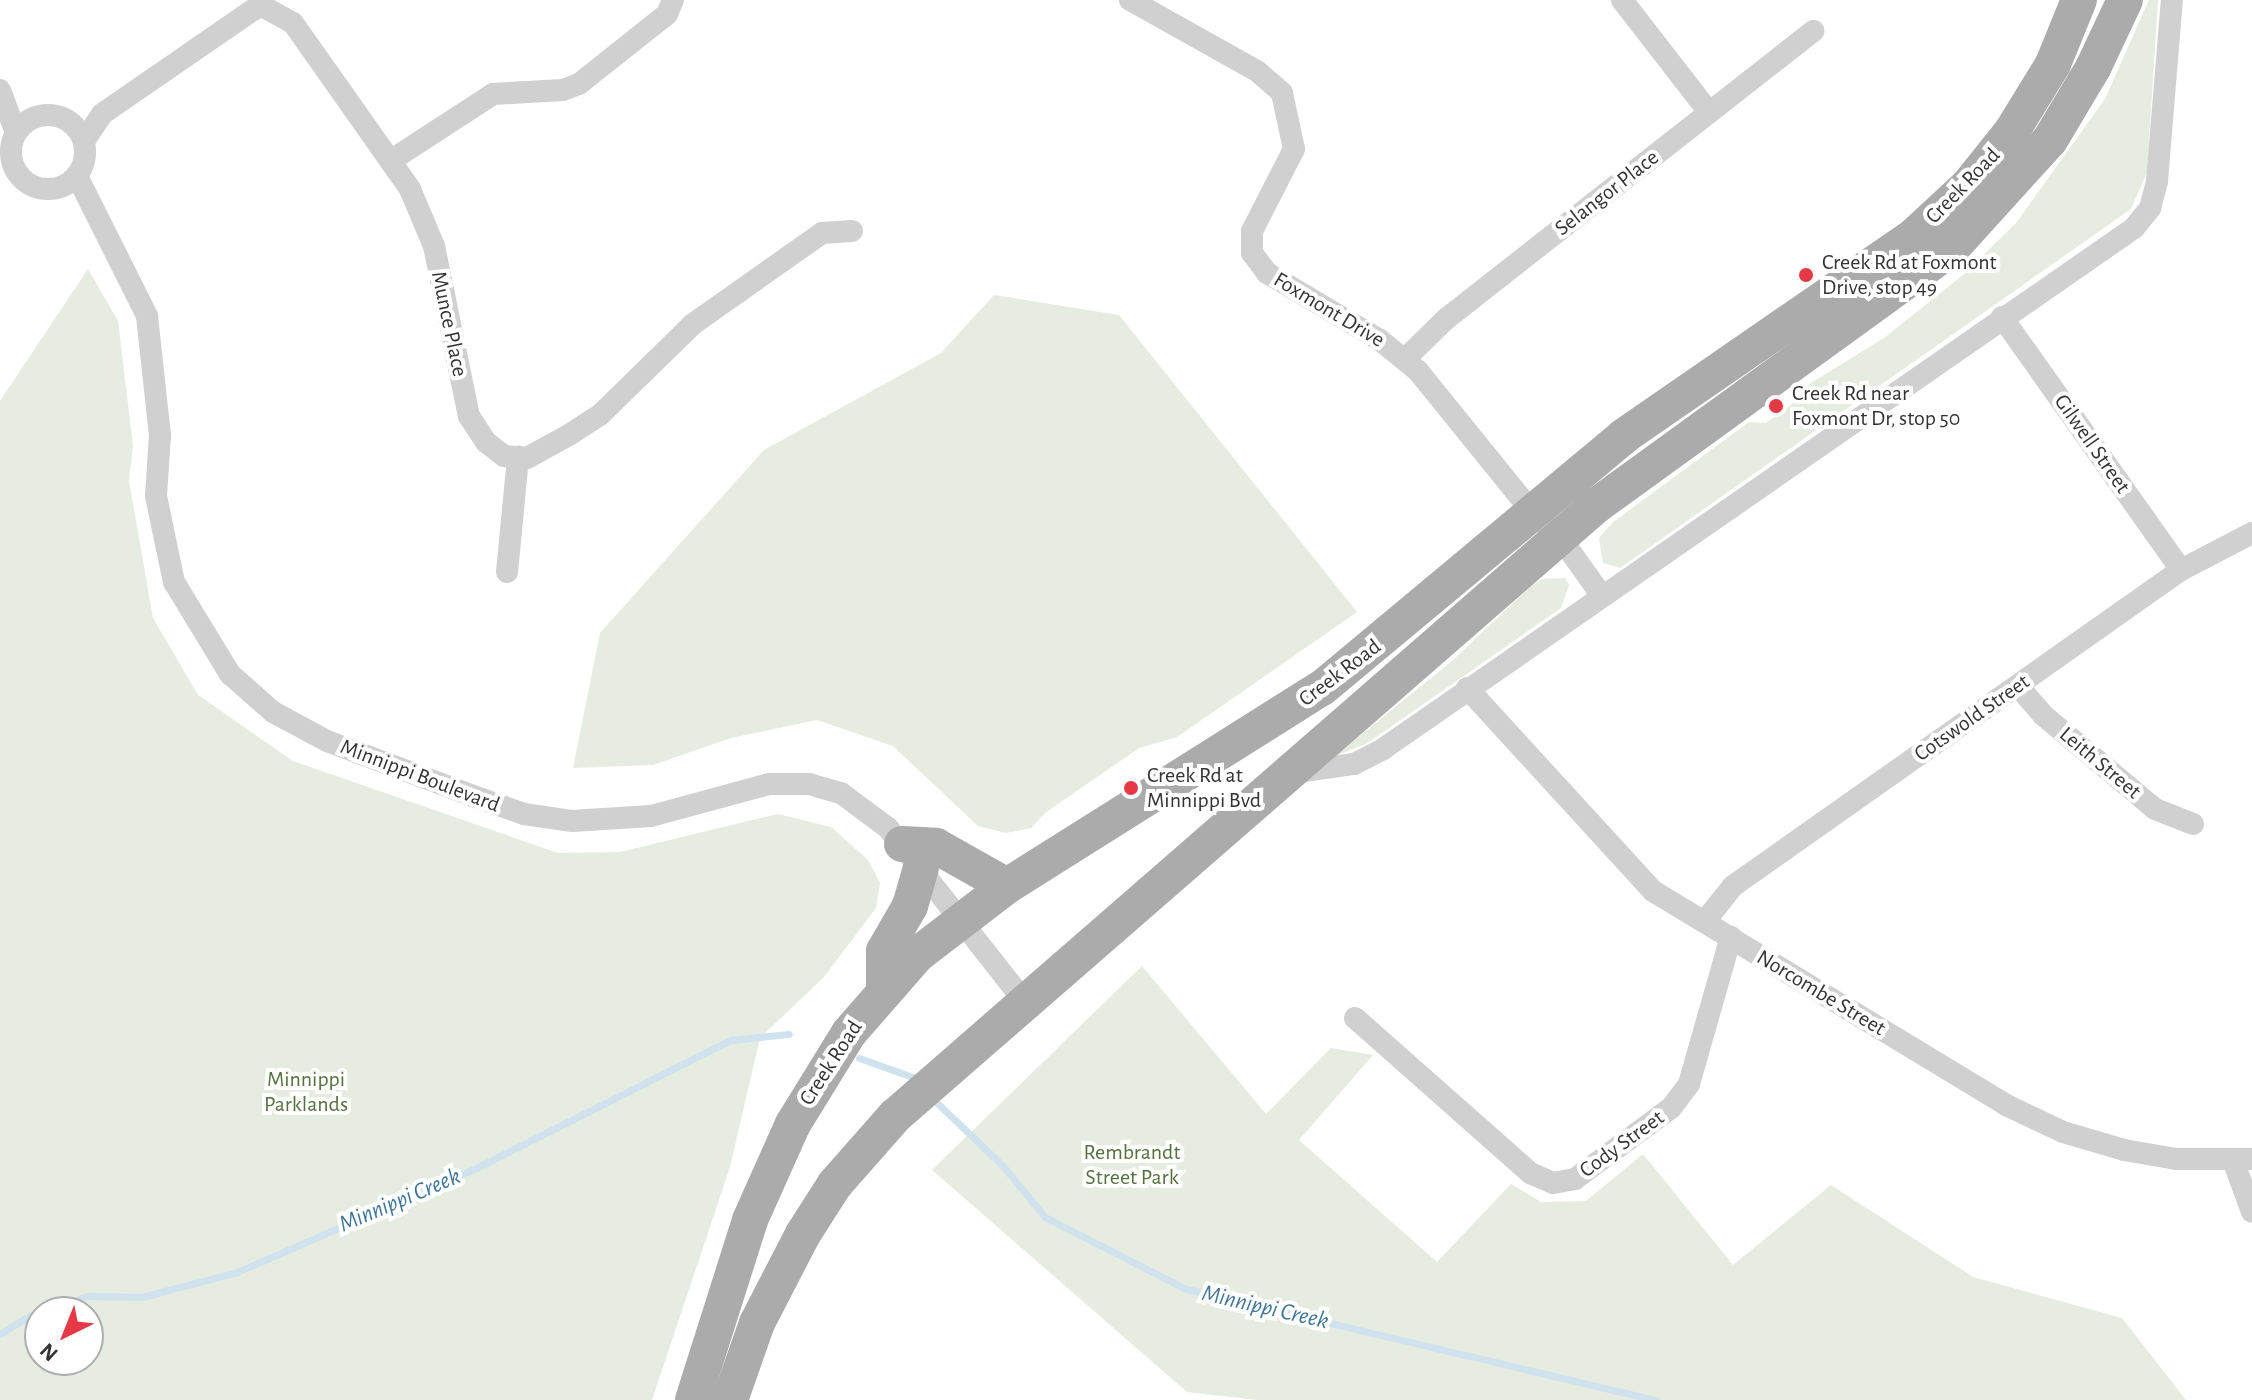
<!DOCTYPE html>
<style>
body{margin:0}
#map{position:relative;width:2252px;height:1400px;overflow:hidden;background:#fff;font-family:"Alegreya Sans",sans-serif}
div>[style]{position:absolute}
.green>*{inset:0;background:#e6ecdf}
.stream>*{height:7px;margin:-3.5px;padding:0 3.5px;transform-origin:3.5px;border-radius:3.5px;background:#cfe2ee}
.street>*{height:22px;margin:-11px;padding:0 11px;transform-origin:11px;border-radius:11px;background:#d0d0d0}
.street>.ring{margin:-11px;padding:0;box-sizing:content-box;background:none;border:22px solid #d0d0d0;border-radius:50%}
.primary>*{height:36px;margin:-18px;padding:0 18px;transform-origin:18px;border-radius:18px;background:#ababab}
.dots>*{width:22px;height:22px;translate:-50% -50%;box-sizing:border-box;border:4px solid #fff;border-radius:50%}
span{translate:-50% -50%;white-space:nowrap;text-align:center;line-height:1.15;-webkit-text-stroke:8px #fff;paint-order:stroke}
.street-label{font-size:22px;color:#333}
.poi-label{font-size:22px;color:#333}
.left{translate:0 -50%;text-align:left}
.park-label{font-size:22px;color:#56703f}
.water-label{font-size:24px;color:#3f7597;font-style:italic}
.north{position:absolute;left:24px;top:1296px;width:80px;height:80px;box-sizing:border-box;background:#fff;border:2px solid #adadad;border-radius:50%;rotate:223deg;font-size:22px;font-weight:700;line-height:32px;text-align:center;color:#333}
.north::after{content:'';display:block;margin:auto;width:28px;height:36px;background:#e63946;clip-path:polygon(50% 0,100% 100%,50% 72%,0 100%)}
</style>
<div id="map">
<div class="green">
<i style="clip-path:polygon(2149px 0,2158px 0,2147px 172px,2131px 209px,1620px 568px,1603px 563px,1599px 538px,1612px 523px,1749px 422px,1766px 423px,1795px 402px,1806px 386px,1884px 338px,1963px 275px,2016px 223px,2105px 99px)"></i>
<i style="clip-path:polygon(evenodd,88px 269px,118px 321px,133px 446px,129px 481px,153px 618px,198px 695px,293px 761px,558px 853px,620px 852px,778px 814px,831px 827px,868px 860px,880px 883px,876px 908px,824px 977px,760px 1038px,730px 1167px,652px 1400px,0 1400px,0 401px,88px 269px,40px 1312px,88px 1312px,88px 1360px,40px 1360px,40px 1312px)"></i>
<i style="clip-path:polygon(994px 295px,1119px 315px,1357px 612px,1177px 737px,1139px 748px,1045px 813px,1031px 828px,1006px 833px,978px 826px,893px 746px,817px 720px,731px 738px,653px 765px,573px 768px,600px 633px,764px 450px,941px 353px)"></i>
<i style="clip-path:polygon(1565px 578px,1569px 585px,1561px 608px,1366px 744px,1335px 756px,1452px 661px,1531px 586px,1542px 579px)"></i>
<i style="clip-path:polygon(1142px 966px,1266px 1114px,1331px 1048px,1373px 1055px,1299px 1140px,1437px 1262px,1511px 1184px,1541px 1202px,1586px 1201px,1643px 1154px,1733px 1265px,1831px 1185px,1973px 1277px,2122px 1318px,2186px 1400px,1258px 1400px,1187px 1392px,932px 1170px)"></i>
</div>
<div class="stream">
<i style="left:859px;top:1058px;width:57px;rotate:19.4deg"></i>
<i style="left:933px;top:1099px;width:97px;rotate:43.7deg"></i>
<i style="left:1003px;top:1166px;width:66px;rotate:50.5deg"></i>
<i style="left:1045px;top:1217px;width:158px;rotate:27.1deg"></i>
<i style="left:1186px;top:1289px;width:484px;rotate:13.3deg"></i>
<i style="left:0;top:1334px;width:36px;rotate:-32deg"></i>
<i style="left:31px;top:1315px;width:60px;rotate:-18.4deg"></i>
<i style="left:88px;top:1296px;width:54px;rotate:1.1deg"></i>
<i style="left:142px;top:1297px;width:98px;rotate:-14.7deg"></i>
<i style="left:237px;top:1272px;width:258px;rotate:-23.5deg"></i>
<i style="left:474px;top:1169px;width:288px;rotate:-26.7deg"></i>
<i style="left:731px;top:1040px;width:58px;rotate:-5.9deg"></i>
</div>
<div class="street">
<i style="left:1130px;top:0;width:145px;rotate:29.2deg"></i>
<i style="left:1257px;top:71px;width:33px;rotate:41deg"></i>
<i style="left:1282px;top:93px;width:57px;rotate:77.9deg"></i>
<i style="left:1294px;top:149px;width:92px;rotate:117.1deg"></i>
<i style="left:1252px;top:231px;width:22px;rotate:90deg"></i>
<i style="left:1252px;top:253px;width:25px;rotate:53deg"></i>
<i style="left:1267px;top:273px;width:131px;rotate:30.7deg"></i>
<i style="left:1380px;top:340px;width:49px;rotate:39.2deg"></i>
<i style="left:1418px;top:371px;width:181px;rotate:51deg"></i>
<i style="left:1532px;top:512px;width:38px;rotate:42deg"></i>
<i style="left:1560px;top:537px;width:72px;rotate:54.6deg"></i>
<i style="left:1622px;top:0;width:142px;rotate:52.2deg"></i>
<i style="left:0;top:90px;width:46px;rotate:69.6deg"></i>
<i class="ring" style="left:11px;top:115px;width:52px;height:52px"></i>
<i style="left:84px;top:141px;width:32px;rotate:-56deg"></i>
<i style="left:102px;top:114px;width:183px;rotate:-34.6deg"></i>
<i style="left:253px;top:10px;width:10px;rotate:-24deg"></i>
<i style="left:262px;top:6px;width:35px;rotate:29deg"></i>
<i style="left:293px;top:23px;width:203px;rotate:54.8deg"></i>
<i style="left:410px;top:189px;width:62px;rotate:67.2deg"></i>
<i style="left:434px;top:246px;width:174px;rotate:78.4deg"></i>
<i style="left:469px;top:416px;width:31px;rotate:57deg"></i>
<i style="left:486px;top:442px;width:23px;rotate:38deg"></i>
<i style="left:504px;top:456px;width:23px;rotate:5deg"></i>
<i style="left:527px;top:458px;width:48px;rotate:-28.7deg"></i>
<i style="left:569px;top:435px;width:37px;rotate:-33deg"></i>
<i style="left:600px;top:415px;width:130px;rotate:-44.4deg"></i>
<i style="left:693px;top:324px;width:158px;rotate:-35.2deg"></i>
<i style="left:822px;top:233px;width:30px;rotate:-4deg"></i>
<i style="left:390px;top:161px;width:123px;rotate:-33deg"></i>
<i style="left:493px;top:94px;width:70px;rotate:-3.3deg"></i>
<i style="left:563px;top:90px;width:17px;rotate:-21deg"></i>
<i style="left:579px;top:84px;width:112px;rotate:-38.5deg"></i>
<i style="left:667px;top:14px;width:15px;rotate:-67deg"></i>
<i style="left:77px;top:176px;width:157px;rotate:63.4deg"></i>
<i style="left:147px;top:316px;width:120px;rotate:83.8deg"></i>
<i style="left:160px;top:435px;width:61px;rotate:93.8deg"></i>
<i style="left:156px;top:496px;width:88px;rotate:78.2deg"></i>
<i style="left:174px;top:582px;width:108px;rotate:58.7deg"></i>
<i style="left:230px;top:674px;width:57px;rotate:41.5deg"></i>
<i style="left:273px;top:712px;width:61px;rotate:28.2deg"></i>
<i style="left:327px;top:741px;width:156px;rotate:20.6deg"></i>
<i style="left:473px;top:796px;width:54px;rotate:19.4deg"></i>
<i style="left:524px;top:814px;width:49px;rotate:8.3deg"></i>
<i style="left:572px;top:821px;width:79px;rotate:-3.6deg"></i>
<i style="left:651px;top:816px;width:122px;rotate:-15.2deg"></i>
<i style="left:769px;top:784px;width:40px"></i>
<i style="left:809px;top:784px;width:33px;rotate:16deg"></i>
<i style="left:841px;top:793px;width:59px;rotate:36.7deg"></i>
<i style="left:888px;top:828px;width:220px;rotate:51.8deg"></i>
<i style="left:2002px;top:317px;width:310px;rotate:54.7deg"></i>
<i style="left:1405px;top:359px;width:57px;rotate:-44.3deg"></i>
<i style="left:1446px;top:319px;width:467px;rotate:-38.1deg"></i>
<i style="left:507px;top:572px;width:116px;rotate:-84.5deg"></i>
<i style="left:2018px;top:686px;width:38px;rotate:49deg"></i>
<i style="left:2043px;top:715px;width:146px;rotate:40deg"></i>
<i style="left:2155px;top:809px;width:41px;rotate:21.5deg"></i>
<i style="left:1467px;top:688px;width:275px;rotate:47.5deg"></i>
<i style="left:1653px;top:891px;width:413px;rotate:31.2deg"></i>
<i style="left:2006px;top:1105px;width:63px;rotate:25.3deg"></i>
<i style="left:2063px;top:1132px;width:64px;rotate:16.4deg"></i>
<i style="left:2124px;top:1150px;width:53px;rotate:9.8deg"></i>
<i style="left:2176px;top:1159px;width:76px"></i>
<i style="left:1290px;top:773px;width:65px;rotate:-8deg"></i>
<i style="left:1354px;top:764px;width:33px;rotate:-27deg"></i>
<i style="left:1383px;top:749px;width:914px;rotate:-34.75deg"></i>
<i style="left:2134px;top:228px;width:26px;rotate:-51deg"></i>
<i style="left:2150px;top:208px;width:28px;rotate:-75deg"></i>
<i style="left:2157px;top:181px;width:182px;rotate:-85.3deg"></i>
<i style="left:1705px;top:921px;width:45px;rotate:-51.3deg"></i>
<i style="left:1733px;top:886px;width:548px;rotate:-35.2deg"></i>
<i style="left:2181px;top:570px;width:80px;rotate:-27.5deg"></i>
<i style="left:1355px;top:1018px;width:234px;rotate:41.5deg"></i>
<i style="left:1530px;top:1173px;width:25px;rotate:23deg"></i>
<i style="left:1553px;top:1183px;width:22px;rotate:-10deg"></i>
<i style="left:1575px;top:1179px;width:119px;rotate:-36.5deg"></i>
<i style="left:1671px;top:1108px;width:30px;rotate:-53deg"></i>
<i style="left:1689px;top:1084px;width:153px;rotate:-74.1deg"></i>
<i style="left:2233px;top:1160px;width:55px;rotate:69.9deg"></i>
</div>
<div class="primary">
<i style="left:902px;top:844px;width:34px;rotate:3deg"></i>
<i style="left:936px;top:846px;width:81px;rotate:29.4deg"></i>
<i style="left:884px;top:990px;width:39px;rotate:-90deg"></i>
<i style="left:884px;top:951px;width:52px;rotate:-60deg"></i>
<i style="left:910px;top:906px;width:40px;rotate:-74deg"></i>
<i style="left:693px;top:1400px;width:189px;rotate:-72.4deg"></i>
<i style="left:750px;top:1220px;width:105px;rotate:-65.9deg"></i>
<i style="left:793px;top:1124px;width:107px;rotate:-58.4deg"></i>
<i style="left:849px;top:1033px;width:103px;rotate:-48.9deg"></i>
<i style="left:917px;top:955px;width:113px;rotate:-37.5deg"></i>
<i style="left:1007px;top:886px;width:372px;rotate:-32.2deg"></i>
<i style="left:1322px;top:688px;width:393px;rotate:-39.8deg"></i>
<i style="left:1624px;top:436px;width:354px;rotate:-34.6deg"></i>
<i style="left:1915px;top:235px;width:72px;rotate:-42.8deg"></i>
<i style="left:1968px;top:186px;width:70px;rotate:-51.3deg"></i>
<i style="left:2012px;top:131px;width:79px;rotate:-58.5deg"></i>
<i style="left:2053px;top:64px;width:69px;rotate:-67.9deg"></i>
<i style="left:730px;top:1400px;width:82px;rotate:-70.7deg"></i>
<i style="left:757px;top:1323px;width:100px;rotate:-62.7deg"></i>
<i style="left:803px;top:1234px;width:59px;rotate:-57.4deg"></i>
<i style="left:835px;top:1184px;width:91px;rotate:-48.6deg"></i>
<i style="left:895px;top:1116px;width:931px;rotate:-41.04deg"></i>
<i style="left:1597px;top:505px;width:437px;rotate:-35.9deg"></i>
<i style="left:1951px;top:249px;width:147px;rotate:-47.8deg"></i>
<i style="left:2050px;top:140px;width:84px;rotate:-59.2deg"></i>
<i style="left:2093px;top:68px;width:75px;rotate:-64.8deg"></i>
</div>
<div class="dots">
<i style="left:1806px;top:275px;background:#e63946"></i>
<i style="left:1776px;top:406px;background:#e63946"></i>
<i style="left:1131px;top:788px;background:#e63946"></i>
</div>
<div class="street-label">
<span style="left:1963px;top:186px;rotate:-46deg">Creek Road</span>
<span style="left:1607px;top:193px;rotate:-38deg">Selangor Place</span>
<span style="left:1329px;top:310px;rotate:31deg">Foxmont Drive</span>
<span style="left:449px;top:324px;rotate:78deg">Munce Place</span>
<span style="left:2092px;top:444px;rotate:55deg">Gilwell Street</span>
<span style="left:1340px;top:673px;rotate:-37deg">Creek Road</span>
<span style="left:1972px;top:718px;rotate:-35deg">Cotswold Street</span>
<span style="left:2100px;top:763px;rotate:40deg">Leith Street</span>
<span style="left:420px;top:776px;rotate:21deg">Minnippi Boulevard</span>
<span style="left:1821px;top:993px;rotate:31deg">Norcombe Street</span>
<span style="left:831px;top:1063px;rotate:-57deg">Creek Road</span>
<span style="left:1622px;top:1144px;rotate:-36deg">Cody Street</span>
</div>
<div class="poi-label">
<span class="left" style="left:1822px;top:275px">Creek Rd at Foxmont<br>Drive, stop 49</span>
<span class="left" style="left:1792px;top:406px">Creek Rd near<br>Foxmont Dr, stop 50</span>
<span class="left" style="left:1147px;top:788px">Creek Rd at<br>Minnippi Bvd</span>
</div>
<div class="park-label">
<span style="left:306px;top:1092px">Minnippi<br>Parklands</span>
<span style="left:1132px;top:1165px">Rembrandt<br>Street Park</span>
</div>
<div class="water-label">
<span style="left:400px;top:1201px;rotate:-23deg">Minnippi Creek</span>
<span style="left:1265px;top:1308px;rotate:13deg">Minnippi Creek</span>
</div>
<div class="north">N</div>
</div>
